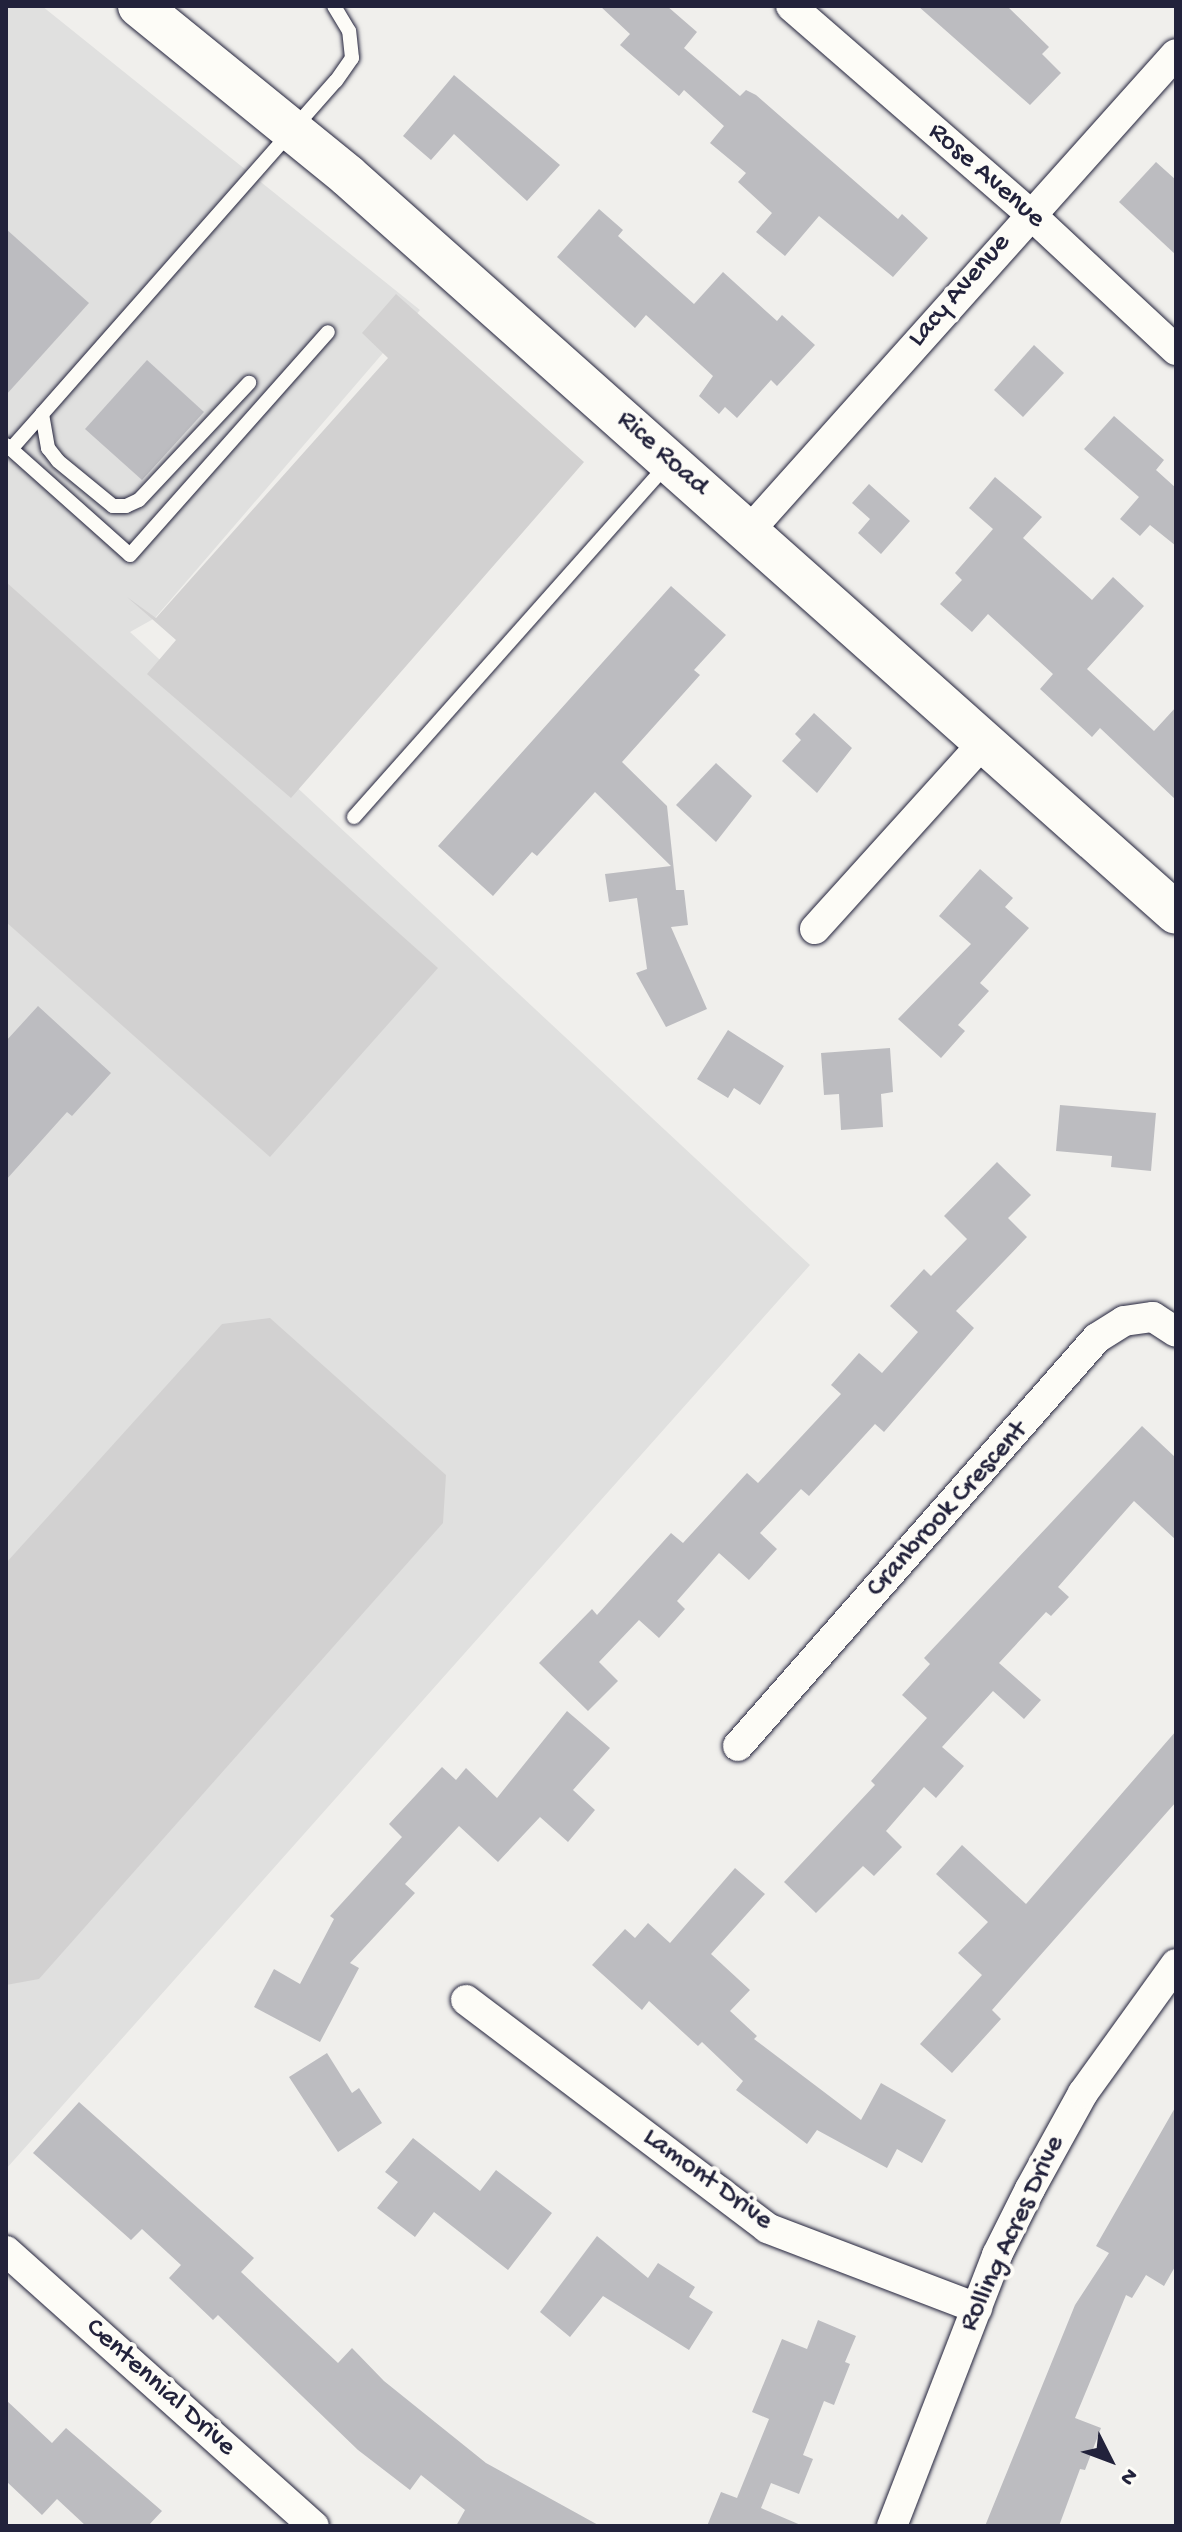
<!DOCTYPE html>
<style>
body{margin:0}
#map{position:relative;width:1182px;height:2532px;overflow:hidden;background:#f0efec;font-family:"Gochi Hand",sans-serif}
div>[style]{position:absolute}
.built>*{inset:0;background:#e0e0df}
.green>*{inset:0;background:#d2d1d1}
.building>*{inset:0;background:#bcbcc0}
.roads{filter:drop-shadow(0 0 2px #22223b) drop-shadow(0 0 2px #22223b)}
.service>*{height:14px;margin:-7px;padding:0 7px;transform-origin:7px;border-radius:7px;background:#fdfcf7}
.minor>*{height:30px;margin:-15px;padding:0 15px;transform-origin:15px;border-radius:15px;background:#fdfcf7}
.secondary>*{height:42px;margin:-21px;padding:0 21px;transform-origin:21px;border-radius:21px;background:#fdfcf7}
span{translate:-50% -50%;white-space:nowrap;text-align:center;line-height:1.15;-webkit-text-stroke:8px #fdfcf7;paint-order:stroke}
.street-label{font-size:28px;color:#22223b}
.frame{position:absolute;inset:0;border:8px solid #22223b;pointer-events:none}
.north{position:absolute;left:1070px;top:2420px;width:80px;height:80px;-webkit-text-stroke:6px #fdfcf7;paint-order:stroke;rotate:132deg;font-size:22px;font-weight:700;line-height:32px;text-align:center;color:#22223b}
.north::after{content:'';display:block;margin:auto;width:28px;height:36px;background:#22223b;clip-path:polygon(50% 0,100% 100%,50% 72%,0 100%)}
</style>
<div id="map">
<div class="built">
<i style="clip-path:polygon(6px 6px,42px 6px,420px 310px,155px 618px,130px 632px,810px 1265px,6px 2169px)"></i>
</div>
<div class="green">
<i style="clip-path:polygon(396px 294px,584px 462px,291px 798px,147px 674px,176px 640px,127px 597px,156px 618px,388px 358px,362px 333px)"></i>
<i style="clip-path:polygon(6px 582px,438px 968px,270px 1157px,6px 922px)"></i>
<i style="clip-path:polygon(270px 1318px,446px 1475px,443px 1523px,39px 1979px,6px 1985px,6px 1563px,222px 1324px)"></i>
</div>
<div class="building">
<i style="clip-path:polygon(600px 6px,667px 6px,697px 32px,684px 48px,740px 96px,746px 90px,756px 95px,898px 219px,902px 214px,928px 238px,893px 277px,819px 216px,785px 256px,756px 232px,772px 213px,738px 182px,746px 173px,710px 143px,724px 126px,684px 90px,679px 96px,620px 45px,630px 34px)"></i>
<i style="clip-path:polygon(918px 6px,1007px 6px,1049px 47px,1042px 54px,1061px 73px,1030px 105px)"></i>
<i style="clip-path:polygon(454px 75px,560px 165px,527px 201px,454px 134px,431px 160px,403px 136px)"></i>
<i style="clip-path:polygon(1156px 162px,1176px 180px,1176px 255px,1119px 202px)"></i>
<i style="clip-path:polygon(599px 209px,623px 230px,618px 236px,694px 304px,723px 272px,777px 321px,782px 315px,815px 345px,777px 386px,771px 380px,737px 418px,725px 407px,719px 414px,699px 396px,713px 376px,646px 315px,635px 328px,557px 257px)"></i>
<i style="clip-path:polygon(6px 229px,89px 303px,6px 395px)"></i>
<i style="clip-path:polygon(1034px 345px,1064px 373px,1023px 417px,994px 390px)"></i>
<i style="clip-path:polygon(147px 360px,204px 412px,142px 480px,85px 429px)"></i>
<i style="clip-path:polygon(1114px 416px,1164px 460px,1156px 470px,1176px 488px,1176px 546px,1150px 525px,1140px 536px,1120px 519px,1139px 497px,1084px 449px)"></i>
<i style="clip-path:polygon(995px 477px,1042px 517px,1023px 538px,1092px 600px,1113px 577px,1144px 606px,1087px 669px,1154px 731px,1176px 707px,1176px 800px,1100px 728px,1092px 737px,1040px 689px,1053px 674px,988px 614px,972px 632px,940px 604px,962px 580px,955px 573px,993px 529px,969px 508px)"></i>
<i style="clip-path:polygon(869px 484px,910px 521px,881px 554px,858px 533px,870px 519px,852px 503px)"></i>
<i style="clip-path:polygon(671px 586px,726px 635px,694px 670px,700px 675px,622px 762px,667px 806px,676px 890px,684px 890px,688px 925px,671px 927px,707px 1009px,666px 1027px,636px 973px,647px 969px,637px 898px,609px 902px,605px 874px,671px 866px,595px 792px,537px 856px,532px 852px,493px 896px,438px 846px)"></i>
<i style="clip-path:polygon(814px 713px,852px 748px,817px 793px,782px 761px,801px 740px,795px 734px)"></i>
<i style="clip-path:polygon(716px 763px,752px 796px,716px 842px,676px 805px)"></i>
<i style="clip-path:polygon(980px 869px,1013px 898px,1005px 907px,1029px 928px,980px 983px,989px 991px,958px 1025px,965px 1031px,941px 1058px,898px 1019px,971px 944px,939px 916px)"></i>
<i style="clip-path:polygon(38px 1006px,111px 1073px,72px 1116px,67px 1112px,6px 1180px,6px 1041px)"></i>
<i style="clip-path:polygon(728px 1030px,784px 1066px,760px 1105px,734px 1088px,728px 1098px,697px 1079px)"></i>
<i style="clip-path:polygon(890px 1048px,893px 1092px,881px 1094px,883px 1127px,841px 1130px,839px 1094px,824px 1095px,821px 1053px)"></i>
<i style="clip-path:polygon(1060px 1105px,1156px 1113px,1151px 1171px,1111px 1167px,1112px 1156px,1056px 1151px)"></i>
<i style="clip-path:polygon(997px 1162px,1031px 1195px,1008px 1218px,1027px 1237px,956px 1311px,974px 1328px,884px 1432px,875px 1424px,809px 1496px,801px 1489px,760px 1533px,777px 1549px,749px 1580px,719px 1553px,677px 1601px,685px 1609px,659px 1638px,639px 1620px,599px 1662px,618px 1681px,588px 1711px,539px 1663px,592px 1609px,597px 1615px,671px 1533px,683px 1543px,747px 1473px,758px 1483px,841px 1394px,831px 1385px,859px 1353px,882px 1373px,918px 1332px,890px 1306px,924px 1269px,931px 1276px,967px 1239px,944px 1216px)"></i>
<i style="clip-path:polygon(1142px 1426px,1176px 1458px,1176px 1540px,1134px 1501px,1058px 1587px,1069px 1597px,1051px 1616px,1046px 1612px,999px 1663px,1041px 1700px,1024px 1719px,993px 1691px,942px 1747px,964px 1766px,936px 1798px,924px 1787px,886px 1831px,902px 1847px,874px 1876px,863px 1866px,816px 1913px,784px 1882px,875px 1785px,871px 1781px,927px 1718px,902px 1695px,930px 1664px,924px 1658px)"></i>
<i style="clip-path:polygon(567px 1711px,610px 1748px,573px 1790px,595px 1810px,568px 1842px,540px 1817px,498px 1862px,459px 1826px,405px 1884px,415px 1893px,350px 1963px,359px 1968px,320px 2042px,254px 2007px,274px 1969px,300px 1984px,334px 1919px,330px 1916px,402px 1837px,389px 1824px,442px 1767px,456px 1780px,466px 1768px,497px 1798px)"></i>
<i style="clip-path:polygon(1176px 1731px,1176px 1802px,992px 2010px,1001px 2019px,952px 2073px,920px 2044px,982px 1975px,958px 1953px,988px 1922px,936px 1874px,962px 1845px,1026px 1904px)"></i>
<i style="clip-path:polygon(735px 1868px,765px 1894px,711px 1954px,750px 1990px,730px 2011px,757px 2036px,754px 2039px,861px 2120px,881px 2083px,946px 2120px,922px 2163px,897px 2149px,887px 2168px,817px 2130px,807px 2144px,736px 2090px,743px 2081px,702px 2042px,698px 2046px,649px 2001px,642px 2010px,592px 1965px,625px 1929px,635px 1938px,648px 1923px,670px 1943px)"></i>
<i style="clip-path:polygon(327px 2053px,352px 2093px,359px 2088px,382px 2123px,338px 2152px,289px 2077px)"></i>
<i style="clip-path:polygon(79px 2102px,254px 2258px,241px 2272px,338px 2363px,352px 2348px,384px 2381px,486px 2463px,600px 2526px,456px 2526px,465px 2510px,421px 2475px,410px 2490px,358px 2450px,218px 2315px,213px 2320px,169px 2278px,181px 2265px,142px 2229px,131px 2240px,33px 2153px)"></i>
<i style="clip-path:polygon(1176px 2106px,1176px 2265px,1164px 2286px,1146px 2275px,1132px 2298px,1126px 2295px,1075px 2418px,1101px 2428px,1085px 2470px,1080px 2469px,1059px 2526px,985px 2526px,1075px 2305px,1109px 2253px,1096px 2246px)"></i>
<i style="clip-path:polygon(413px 2138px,480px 2191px,496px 2170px,552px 2213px,508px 2270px,434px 2212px,415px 2237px,377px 2208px,398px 2182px,385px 2172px)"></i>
<i style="clip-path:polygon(597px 2236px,648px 2278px,658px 2263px,695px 2287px,689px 2297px,713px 2312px,689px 2350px,603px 2296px,570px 2337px,540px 2312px)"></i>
<i style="clip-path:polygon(818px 2320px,856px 2336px,845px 2362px,850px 2364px,834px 2405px,824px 2401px,803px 2455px,813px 2459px,799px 2494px,771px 2483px,761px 2508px,803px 2526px,707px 2526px,721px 2492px,737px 2498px,769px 2419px,752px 2412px,782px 2339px,807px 2349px)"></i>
<i style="clip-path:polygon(6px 2400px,52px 2443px,66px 2428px,162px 2511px,148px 2526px,86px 2526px,57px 2499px,42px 2515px,6px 2481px)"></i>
</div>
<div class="roads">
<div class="service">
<i style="left:42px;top:414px;width:35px;rotate:80deg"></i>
<i style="left:48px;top:448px;width:16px;rotate:52deg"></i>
<i style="left:58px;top:461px;width:71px;rotate:39.3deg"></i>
<i style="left:113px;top:506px;width:13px"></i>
<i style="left:126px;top:506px;width:14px;rotate:-25deg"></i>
<i style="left:139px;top:500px;width:161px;rotate:-46.8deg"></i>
<i style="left:6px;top:445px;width:6px;rotate:39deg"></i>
<i style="left:11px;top:449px;width:47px;rotate:-48.5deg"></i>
<i style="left:42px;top:414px;width:444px;rotate:-48.6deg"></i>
<i style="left:336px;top:81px;width:28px;rotate:-55deg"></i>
<i style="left:352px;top:58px;width:27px;rotate:-96deg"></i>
<i style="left:349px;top:31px;width:29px;rotate:-121deg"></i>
<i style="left:11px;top:449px;width:159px;rotate:41.7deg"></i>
<i style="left:130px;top:555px;width:298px;rotate:-48.4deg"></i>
<i style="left:354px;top:817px;width:472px;rotate:-48.4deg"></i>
</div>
<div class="minor">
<i style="left:791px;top:6px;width:315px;rotate:41deg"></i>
<i style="left:1029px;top:213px;width:201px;rotate:43deg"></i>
<i style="left:749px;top:531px;width:640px;rotate:-48.17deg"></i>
<i style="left:815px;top:929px;width:252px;rotate:-47.9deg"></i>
<i style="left:738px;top:1746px;width:543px;rotate:-48.66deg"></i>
<i style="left:1097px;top:1338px;width:32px;rotate:-32deg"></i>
<i style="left:1124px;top:1321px;width:29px;rotate:-8deg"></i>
<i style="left:1153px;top:1317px;width:27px;rotate:33deg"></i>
<i style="left:466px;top:2000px;width:378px;rotate:37.1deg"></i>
<i style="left:767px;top:2228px;width:225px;rotate:20.9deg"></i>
<i style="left:6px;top:2251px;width:413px;rotate:41.8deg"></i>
<i style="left:892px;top:2526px;width:291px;rotate:-68.8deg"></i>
<i style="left:997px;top:2255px;width:74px;rotate:-63.4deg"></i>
<i style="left:1030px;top:2189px;width:110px;rotate:-61.1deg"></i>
<i style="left:1083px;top:2093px;width:159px;rotate:-54.2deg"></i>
</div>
<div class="secondary">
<i style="left:139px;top:6px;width:269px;rotate:39.1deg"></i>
<i style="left:348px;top:176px;width:1108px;rotate:41.67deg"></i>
</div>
</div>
<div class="street-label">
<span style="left:986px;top:176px;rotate:41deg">Rose Avenue</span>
<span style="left:960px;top:291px;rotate:-49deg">Lacy Avenue</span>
<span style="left:662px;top:454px;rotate:42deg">Rice Road</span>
<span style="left:948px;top:1510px;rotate:-48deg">Cranbrook Crescent</span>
<span style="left:707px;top:2180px;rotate:36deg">Lamont Drive</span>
<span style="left:1013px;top:2234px;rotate:-65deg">Rolling Acres Drive</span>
<span style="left:160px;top:2388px;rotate:42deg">Centennial Drive</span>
</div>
<div class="frame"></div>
<div class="north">N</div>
</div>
